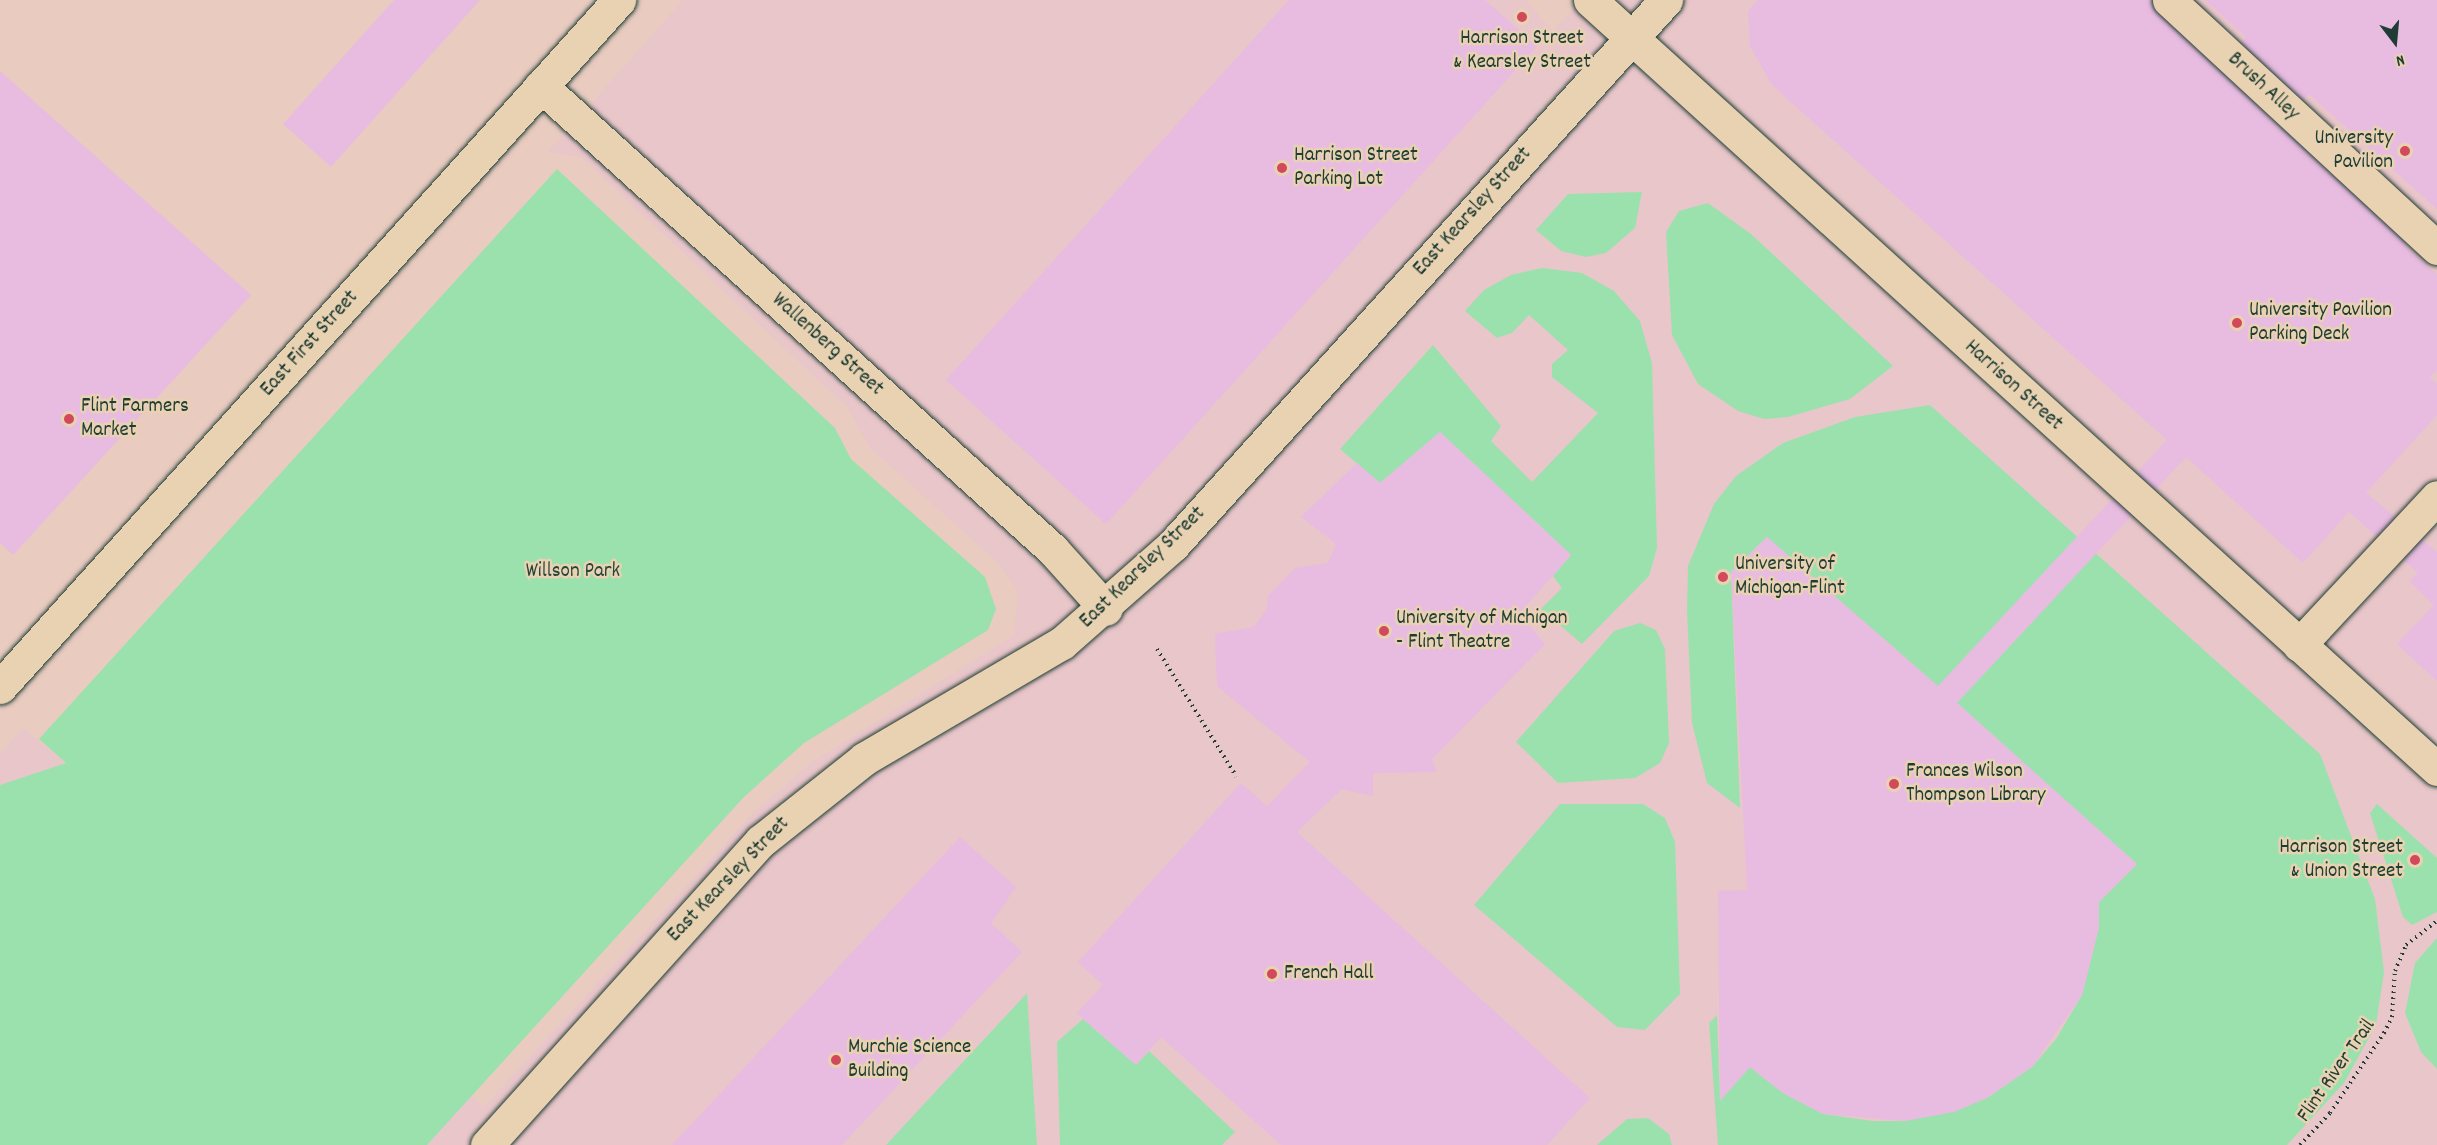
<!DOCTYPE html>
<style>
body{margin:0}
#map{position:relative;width:2437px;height:1145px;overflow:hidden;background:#e9cbc0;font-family:Dekko,sans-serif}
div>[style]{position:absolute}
.built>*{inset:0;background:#e9c6ca}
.green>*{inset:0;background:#9be1ae}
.building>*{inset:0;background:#e8bbe0}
.path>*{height:4px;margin-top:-2px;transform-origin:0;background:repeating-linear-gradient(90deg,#1f3d34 0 1.5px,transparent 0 6px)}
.roads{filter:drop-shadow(0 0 2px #1f3d34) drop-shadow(0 0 2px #1f3d34)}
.minor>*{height:33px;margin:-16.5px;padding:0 16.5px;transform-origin:16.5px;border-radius:16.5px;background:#e9d2b2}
.dots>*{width:16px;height:16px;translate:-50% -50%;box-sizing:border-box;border:3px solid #e9d2b2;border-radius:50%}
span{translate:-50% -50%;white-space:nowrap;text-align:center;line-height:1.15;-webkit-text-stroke:5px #e9d2b2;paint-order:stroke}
.poi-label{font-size:21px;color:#1f3d34}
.right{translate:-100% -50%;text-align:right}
.left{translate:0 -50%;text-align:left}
.street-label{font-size:21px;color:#1f3d34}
.park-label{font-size:21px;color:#25453a}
.north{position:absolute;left:2365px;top:12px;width:60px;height:60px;-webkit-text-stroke:4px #e9d2b2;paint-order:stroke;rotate:164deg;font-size:16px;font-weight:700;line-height:24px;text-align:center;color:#1f3d34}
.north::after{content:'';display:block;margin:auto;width:21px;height:27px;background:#1f3d34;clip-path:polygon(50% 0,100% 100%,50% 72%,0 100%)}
</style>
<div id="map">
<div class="built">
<i style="clip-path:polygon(683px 0,1526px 0,1553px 31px,1581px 0,2437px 0,2437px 1145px,0 1145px,0 754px,23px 728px,484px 1107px,755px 811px,812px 762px,1014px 635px,1018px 591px,999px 564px,869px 447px,848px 408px,581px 157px,548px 152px)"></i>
</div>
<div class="green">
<i style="clip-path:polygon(557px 169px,835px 428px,851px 459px,985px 577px,996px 609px,988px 630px,804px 743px,743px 798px,427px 1145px,0 1145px,0 785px,66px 763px,39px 739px)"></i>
<i style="clip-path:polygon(1642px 192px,1635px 228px,1606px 253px,1586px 257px,1561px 251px,1536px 230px,1568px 194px)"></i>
<i style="clip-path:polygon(1708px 203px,1751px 234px,1893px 366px,1850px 399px,1788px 417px,1764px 419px,1738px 411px,1698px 384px,1672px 335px,1666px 232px,1679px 211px)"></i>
<i style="clip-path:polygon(1542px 268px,1582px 273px,1614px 291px,1640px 321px,1652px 363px,1657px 548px,1649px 576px,1582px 644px,1541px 609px,1562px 588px,1553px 576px,1571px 555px,1440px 432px,1380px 483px,1340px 449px,1433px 345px,1501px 426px,1491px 441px,1532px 482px,1598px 413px,1552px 377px,1552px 364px,1568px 350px,1529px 315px,1512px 333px,1497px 338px,1465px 311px,1484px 290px,1511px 275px)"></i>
<i style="clip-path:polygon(1930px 405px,2320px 754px,2375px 899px,2384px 972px,2376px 1025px,2344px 1083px,2287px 1145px,1718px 1145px,1709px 1023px,1717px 1015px,1720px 1100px,1750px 1067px,1783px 1093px,1823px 1114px,1873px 1121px,1905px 1121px,1987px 1098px,2032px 1067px,2056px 1039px,2082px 995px,2099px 927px,2099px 902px,2137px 864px,1767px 537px,1731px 572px,1740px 808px,1707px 783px,1692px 723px,1687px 611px,1688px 566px,1714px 504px,1736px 476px,1783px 443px,1855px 417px)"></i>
<i style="clip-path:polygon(1640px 623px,1656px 630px,1665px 649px,1669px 743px,1660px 763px,1635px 778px,1558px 783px,1516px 742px,1614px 631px)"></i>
<i style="clip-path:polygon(1560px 804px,1643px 804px,1665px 818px,1675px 842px,1680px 994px,1645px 1030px,1617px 1027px,1474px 905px)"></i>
<i style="clip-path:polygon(2377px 804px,2437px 858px,2437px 912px,2412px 925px,2403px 917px,2370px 813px)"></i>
<i style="clip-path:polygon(2437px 938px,2437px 1069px,2421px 1052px,2405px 1013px,2415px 963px)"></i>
<i style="clip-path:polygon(1027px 993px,1037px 1145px,886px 1145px)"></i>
<i style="clip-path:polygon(1083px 1019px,1136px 1065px,1149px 1051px,1235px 1132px,1222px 1145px,1060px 1145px,1057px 1042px)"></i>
<i style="clip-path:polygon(1648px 1118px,1669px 1134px,1672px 1145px,1597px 1145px,1627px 1119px)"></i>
</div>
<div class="building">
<i style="clip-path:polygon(394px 0,480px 0,331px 167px,283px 124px)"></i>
<i style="clip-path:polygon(1289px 0,1485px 0,1537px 46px,1106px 524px,946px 380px)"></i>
<i style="clip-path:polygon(1758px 0,2158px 0,2225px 60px,2246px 37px,2205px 0,2437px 0,2437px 209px,2309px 94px,2287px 117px,2416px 232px,2404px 245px,2437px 275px,2437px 370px,2430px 377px,2437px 384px,2437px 415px,2366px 493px,2437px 552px,2437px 681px,2397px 644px,2434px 605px,2410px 582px,2418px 573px,2349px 512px,2303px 563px,2186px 457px,1957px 703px,1944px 691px,2137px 864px,2099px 902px,2099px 927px,2082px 995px,2032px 1067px,1987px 1098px,1954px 1112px,1905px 1121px,1823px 1114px,1783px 1093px,1750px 1067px,1720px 1101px,1718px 891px,1747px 890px,1731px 572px,1767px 537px,1938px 686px,2167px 440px,1772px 85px,1750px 46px,1748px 11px)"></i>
<i style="clip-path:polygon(0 71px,251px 295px,13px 555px,0 543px)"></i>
<i style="clip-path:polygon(1440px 432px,1571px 555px,1519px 614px,1545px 644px,1432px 759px,1437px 772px,1373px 773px,1373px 796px,1342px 789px,1297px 832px,1590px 1098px,1547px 1145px,1281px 1145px,1161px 1037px,1136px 1065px,1083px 1019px,1077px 1013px,1103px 985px,1078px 962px,1241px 783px,1267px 806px,1310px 762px,1217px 686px,1215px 634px,1254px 627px,1267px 609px,1268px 596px,1295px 568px,1328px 563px,1336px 544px,1301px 517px,1357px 463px,1380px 483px)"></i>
<i style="clip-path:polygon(960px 837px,1016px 887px,991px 923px,1022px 952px,842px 1145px,672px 1145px)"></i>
</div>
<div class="path">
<i style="left:1157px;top:649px;width:150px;rotate:58.1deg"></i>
<i style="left:2300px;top:1145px;width:44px;rotate:-46.8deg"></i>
<i style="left:2330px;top:1113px;width:97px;rotate:-56deg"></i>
<i style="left:2384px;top:1033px;width:18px;rotate:-63deg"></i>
<i style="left:2392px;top:1017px;width:46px;rotate:-86.3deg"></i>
<i style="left:2395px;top:971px;width:28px;rotate:-67deg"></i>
<i style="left:2406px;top:945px;width:39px;rotate:-38deg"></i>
</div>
<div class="roads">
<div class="minor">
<i style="left:1590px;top:0;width:1144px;rotate:42.24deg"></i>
<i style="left:2169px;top:0;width:365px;rotate:42.8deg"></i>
<i style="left:541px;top:86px;width:691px;rotate:42.18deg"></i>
<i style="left:1053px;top:550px;width:79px;rotate:48.1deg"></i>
<i style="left:2299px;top:645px;width:202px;rotate:-47deg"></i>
<i style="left:0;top:687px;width:925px;rotate:-47.98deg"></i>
<i style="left:487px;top:1145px;width:409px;rotate:-48deg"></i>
<i style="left:761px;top:841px;width:132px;rotate:-38.5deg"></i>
<i style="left:864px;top:759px;width:229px;rotate:-30.4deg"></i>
<i style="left:1062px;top:643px;width:148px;rotate:-41.4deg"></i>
<i style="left:1173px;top:545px;width:735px;rotate:-47.87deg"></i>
</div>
</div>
<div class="dots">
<i style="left:1522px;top:17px;background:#d1495b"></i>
<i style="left:2405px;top:151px;background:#d1495b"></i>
<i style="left:1282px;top:168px;background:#d1495b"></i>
<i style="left:2237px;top:323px;background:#d1495b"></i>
<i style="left:69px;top:419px;background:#d1495b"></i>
<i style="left:1723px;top:577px;background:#d1495b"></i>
<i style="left:1384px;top:631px;background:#d1495b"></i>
<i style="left:1894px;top:784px;background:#d1495b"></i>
<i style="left:2415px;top:860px;background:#d1495b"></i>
<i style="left:1272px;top:974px;background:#d1495b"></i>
<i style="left:836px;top:1060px;background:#d1495b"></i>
</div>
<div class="poi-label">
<span style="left:1522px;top:51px">Harrison Street<br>&amp; Kearsley Street</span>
<span class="right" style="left:2393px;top:151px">University<br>Pavilion</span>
<span class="left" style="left:1294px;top:168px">Harrison Street<br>Parking Lot</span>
<span class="left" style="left:2249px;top:323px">University Pavilion<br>Parking Deck</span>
<span class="left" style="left:81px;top:419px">Flint Farmers<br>Market</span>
<span class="left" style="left:1735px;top:577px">University of<br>Michigan-Flint</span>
<span class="left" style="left:1396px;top:631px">University of Michigan<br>- Flint Theatre</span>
<span class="left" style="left:1906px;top:784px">Frances Wilson<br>Thompson Library</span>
<span class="right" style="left:2403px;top:860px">Harrison Street<br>&amp; Union Street</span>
<span class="left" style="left:1284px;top:974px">French Hall</span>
<span class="left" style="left:848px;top:1060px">Murchie Science<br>Building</span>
</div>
<div class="street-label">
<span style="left:2263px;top:87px;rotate:43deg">Brush Alley</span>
<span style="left:1473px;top:212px;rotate:-48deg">East Kearsley Street</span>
<span style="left:310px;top:344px;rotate:-48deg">East First Street</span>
<span style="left:827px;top:345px;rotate:42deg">Wallenberg Street</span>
<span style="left:2013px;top:386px;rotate:42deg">Harrison Street</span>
<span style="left:1143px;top:568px;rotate:-44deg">East Kearsley Street</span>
<span style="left:729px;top:880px;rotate:-46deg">East Kearsley Street</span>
<span style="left:2337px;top:1071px;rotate:-55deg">Flint River Trail</span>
</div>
<div class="park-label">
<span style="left:573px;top:572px">Willson Park</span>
</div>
<div class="north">N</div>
</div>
